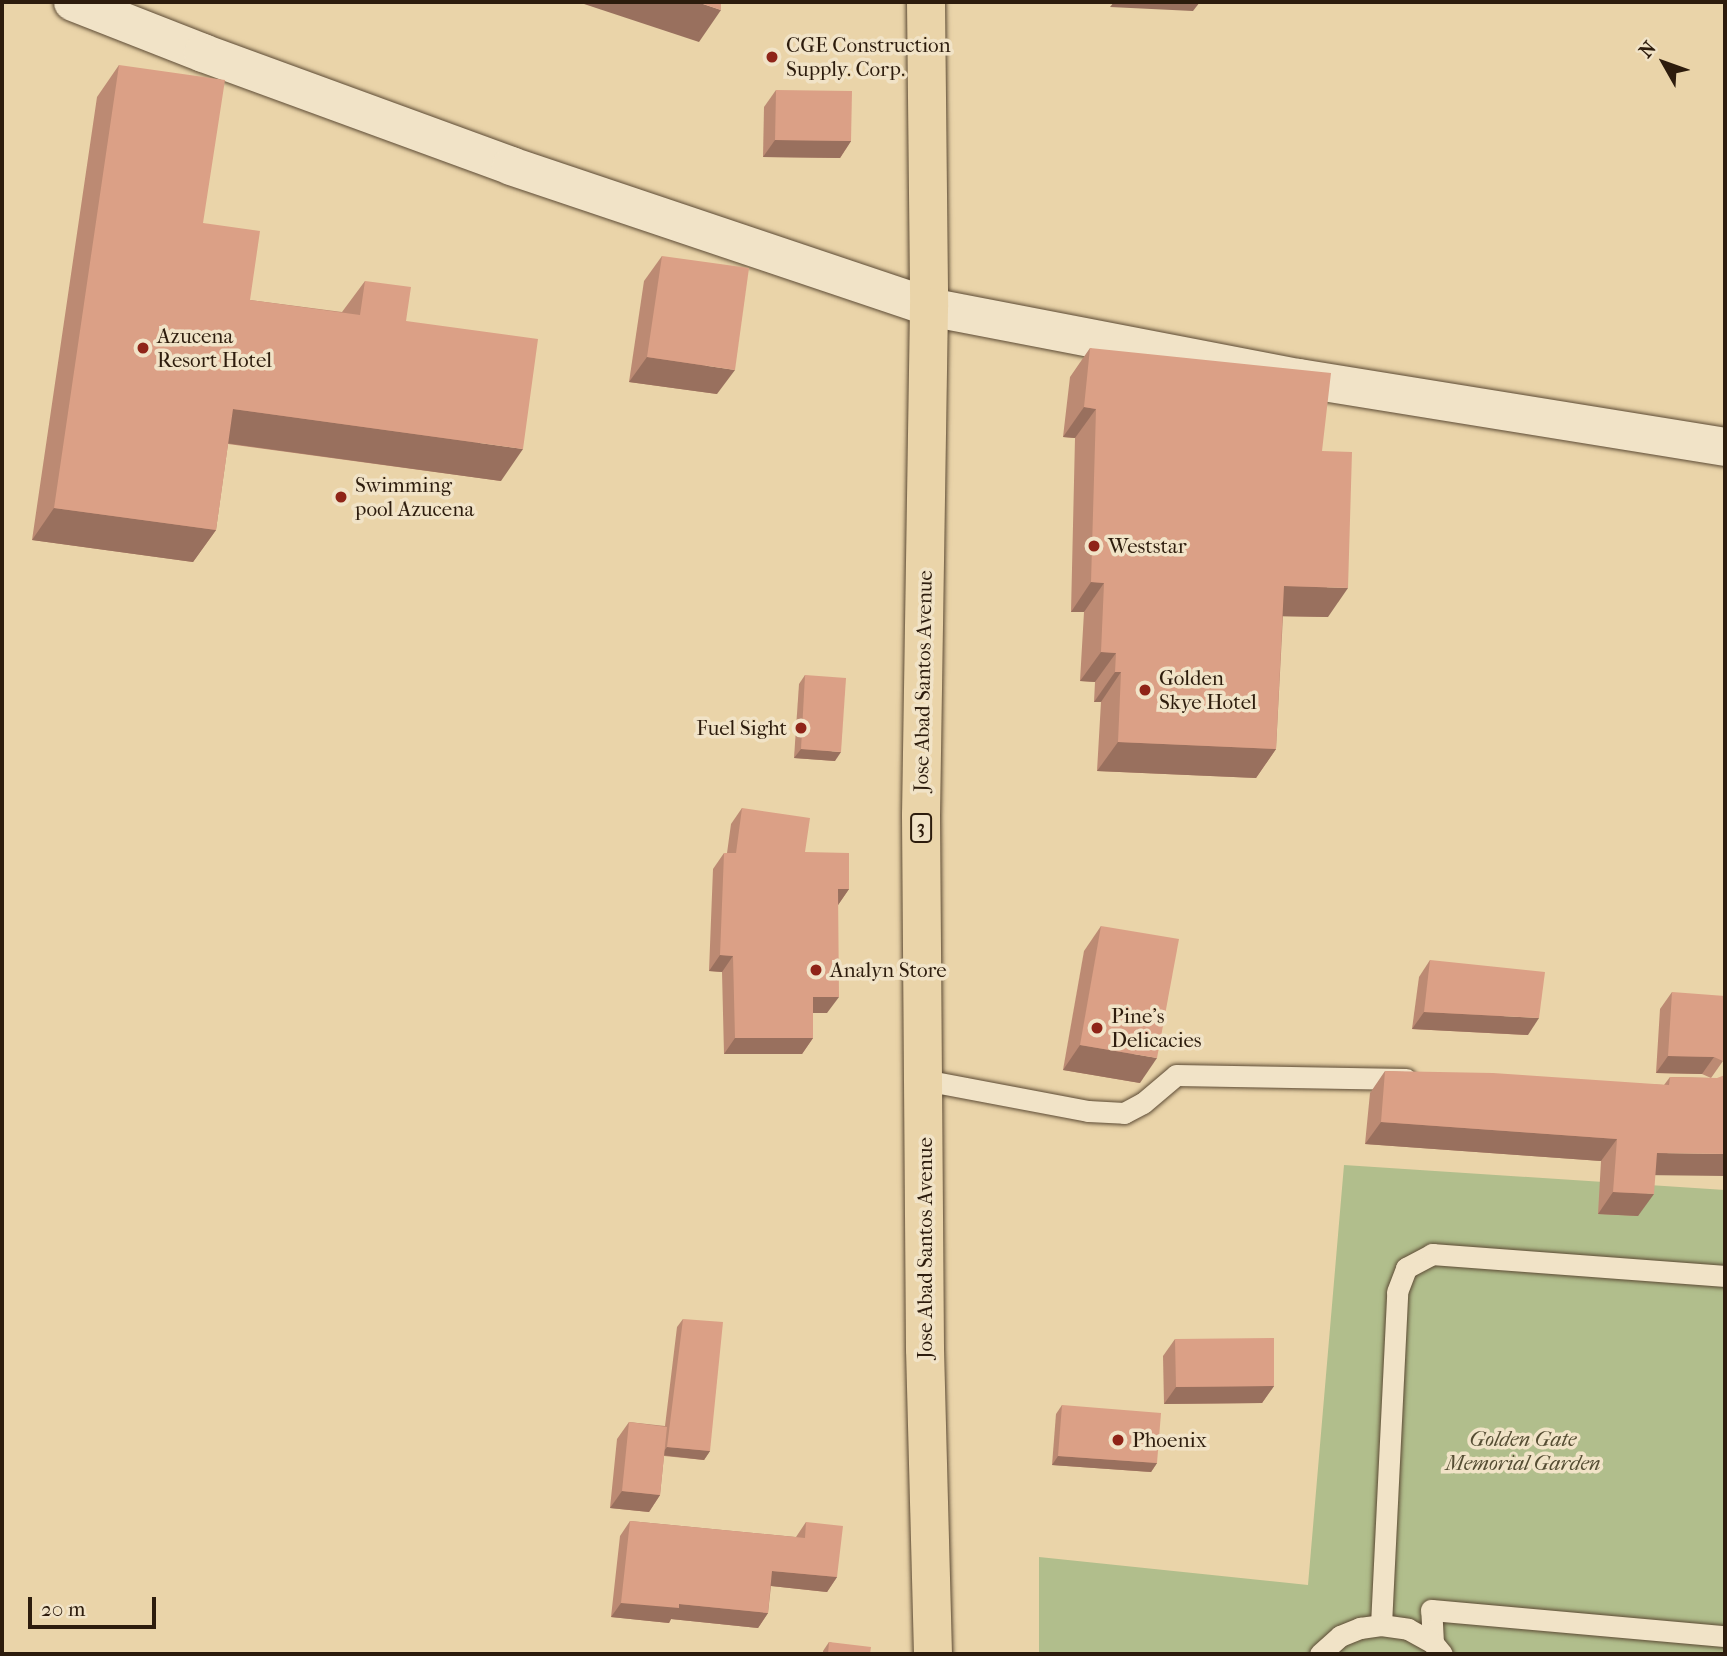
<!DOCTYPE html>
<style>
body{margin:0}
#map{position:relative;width:1727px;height:1656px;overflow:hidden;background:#ead4a9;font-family:"IM FELL French Canon",serif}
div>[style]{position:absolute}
.green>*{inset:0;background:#b1be8c}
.roads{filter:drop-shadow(0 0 2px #5c4a34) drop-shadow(0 0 2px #5c4a34)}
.service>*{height:21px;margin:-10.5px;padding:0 10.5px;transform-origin:10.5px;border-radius:10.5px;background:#f1e3c7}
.minor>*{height:38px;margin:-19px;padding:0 19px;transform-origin:19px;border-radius:19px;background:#f1e3c7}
.tertiary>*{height:38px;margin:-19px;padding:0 19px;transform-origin:19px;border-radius:19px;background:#f1e3c7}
.trunk>*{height:38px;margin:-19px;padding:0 19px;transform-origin:19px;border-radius:19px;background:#ead4a9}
.wall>*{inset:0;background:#bc8a73}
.shaded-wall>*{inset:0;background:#99705e}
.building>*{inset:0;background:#dba086}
.dots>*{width:19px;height:19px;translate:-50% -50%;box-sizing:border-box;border:4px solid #f1e3c7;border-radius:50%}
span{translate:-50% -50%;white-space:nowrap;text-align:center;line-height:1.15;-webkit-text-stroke:7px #f1e3c7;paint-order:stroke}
.shield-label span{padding:2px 5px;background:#f1e3c7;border:2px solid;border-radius:5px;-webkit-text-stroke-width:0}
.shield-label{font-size:19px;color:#2d1c0d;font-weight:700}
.poi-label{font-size:21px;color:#2d1c0d}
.left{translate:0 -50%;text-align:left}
.right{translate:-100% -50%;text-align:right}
.street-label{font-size:21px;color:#2d1c0d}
.park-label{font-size:21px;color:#554d33;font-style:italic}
.frame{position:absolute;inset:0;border:4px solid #2d1c0d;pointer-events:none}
.north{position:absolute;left:1629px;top:28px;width:70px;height:70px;-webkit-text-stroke:5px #f1e3c7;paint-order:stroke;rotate:310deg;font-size:19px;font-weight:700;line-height:28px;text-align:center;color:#2d1c0d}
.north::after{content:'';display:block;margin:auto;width:24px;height:32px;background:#2d1c0d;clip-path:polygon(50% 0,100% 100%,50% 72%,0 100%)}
.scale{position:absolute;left:28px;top:1597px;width:128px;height:32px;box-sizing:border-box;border:4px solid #2d1c0d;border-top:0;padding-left:9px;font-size:21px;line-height:24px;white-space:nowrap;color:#2d1c0d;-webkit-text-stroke:5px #f1e3c7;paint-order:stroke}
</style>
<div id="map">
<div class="green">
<i style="clip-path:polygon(1344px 1165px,1725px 1190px,1725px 1654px,1039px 1654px,1039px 1557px,1308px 1585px)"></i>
</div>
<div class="roads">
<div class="service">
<i style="left:924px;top:1080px;width:167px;rotate:10.7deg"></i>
<i style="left:1088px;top:1111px;width:36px;rotate:3deg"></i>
<i style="left:1124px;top:1113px;width:21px;rotate:-28deg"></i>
<i style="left:1143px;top:1103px;width:43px;rotate:-40.3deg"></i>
<i style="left:1176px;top:1075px;width:230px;rotate:1deg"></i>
<i style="left:1381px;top:1625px;width:333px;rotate:-87.2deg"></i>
<i style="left:1397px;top:1292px;width:26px;rotate:-69deg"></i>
<i style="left:1406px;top:1268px;width:30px;rotate:-28deg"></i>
<i style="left:1432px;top:1254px;width:294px;rotate:4.3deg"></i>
<i style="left:1433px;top:1643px;width:33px;rotate:-93deg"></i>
<i style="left:1431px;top:1610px;width:295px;rotate:5.1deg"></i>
<i style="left:1320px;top:1654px;width:27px;rotate:-42deg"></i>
<i style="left:1340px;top:1636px;width:22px;rotate:-22deg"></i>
<i style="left:1360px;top:1628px;width:21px;rotate:-8deg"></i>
<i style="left:1381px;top:1625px;width:27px;rotate:8deg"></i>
<i style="left:1408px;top:1629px;width:29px;rotate:29deg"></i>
<i style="left:1433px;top:1643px;width:14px;rotate:51deg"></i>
</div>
<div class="minor">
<i style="left:929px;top:307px;width:377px;rotate:10.9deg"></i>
<i style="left:1299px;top:378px;width:432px;rotate:9.2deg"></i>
</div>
<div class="tertiary">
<i style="left:73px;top:2px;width:140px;rotate:21.4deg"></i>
<i style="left:203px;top:53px;width:328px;rotate:20.1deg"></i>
<i style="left:511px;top:166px;width:441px;rotate:18.6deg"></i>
</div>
<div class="trunk">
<i style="left:926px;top:2px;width:305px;rotate:89.4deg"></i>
<i style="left:929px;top:307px;width:508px;rotate:90.9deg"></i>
<i style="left:921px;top:815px;width:534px;rotate:89.57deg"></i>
<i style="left:925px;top:1349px;width:305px;rotate:88.5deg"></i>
</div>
</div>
<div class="wall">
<i style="clip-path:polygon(119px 65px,203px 223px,250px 300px,342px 312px,365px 281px,406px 321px,501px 481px,228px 444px,216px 530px,193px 562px,32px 540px,97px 97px)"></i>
<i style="clip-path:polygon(776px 90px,851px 141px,840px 158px,763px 157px,764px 107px)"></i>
<i style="clip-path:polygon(662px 256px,717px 394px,629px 382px,644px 281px)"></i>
<i style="clip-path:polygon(1090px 348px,1322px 451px,1328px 617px,1283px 616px,1276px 749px,1256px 778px,1097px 771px,1101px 702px,1094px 702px,1095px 682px,1080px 681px,1084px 612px,1071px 612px,1075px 438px,1063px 437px,1070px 377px)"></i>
<i style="clip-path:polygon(805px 675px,835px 761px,794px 758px,799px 684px)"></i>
<i style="clip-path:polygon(742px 808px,805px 852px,849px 889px,838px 905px,827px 1013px,813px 1013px,813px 1038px,802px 1054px,724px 1054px,722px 972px,709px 971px,713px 869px,724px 853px,727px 853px,731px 824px)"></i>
<i style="clip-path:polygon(1101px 926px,1140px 1083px,1063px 1070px,1084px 951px)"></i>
<i style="clip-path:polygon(1430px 960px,1528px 1035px,1412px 1029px,1419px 977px)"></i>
<i style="clip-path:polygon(1672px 992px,1723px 1061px,1711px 1078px,1655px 1175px,1638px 1216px,1598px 1214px,1601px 1161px,1365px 1144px,1370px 1093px,1385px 1071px,1664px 1085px,1670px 1077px,1711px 1078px,1702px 1074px,1656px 1073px,1660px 1009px)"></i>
<i style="clip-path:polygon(683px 1319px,710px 1451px,704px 1460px,664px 1456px,660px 1495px,649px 1512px,610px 1508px,617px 1439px,629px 1422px,665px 1426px,677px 1327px)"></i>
<i style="clip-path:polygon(1175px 1339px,1274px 1386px,1262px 1403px,1164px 1404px,1163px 1356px)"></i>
<i style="clip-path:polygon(1062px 1405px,1157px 1463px,1151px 1472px,1052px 1465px,1056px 1414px)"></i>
<i style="clip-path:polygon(630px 1521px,796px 1537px,806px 1522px,837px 1577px,827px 1592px,771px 1586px,768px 1613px,758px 1628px,671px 1619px,669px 1623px,611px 1617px,620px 1536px)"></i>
<i style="clip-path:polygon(829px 1642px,870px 1654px,823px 1654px,823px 1651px)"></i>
</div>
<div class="shaded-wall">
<i style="clip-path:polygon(578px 2px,697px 2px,721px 10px,699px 42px)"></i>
<i style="clip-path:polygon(1114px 2px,1200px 2px,1193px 11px,1110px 7px)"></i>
<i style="clip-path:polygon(775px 140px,851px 141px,840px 158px,763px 157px)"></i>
<i style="clip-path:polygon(647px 357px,735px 370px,717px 394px,629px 382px)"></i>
<i style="clip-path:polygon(1084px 407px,1096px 409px,1075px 438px,1063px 437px)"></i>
<i style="clip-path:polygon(233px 409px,523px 449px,501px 481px,211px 441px)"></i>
<i style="clip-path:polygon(54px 508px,216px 530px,193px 562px,32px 540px)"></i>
<i style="clip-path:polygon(1091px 582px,1104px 583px,1084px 612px,1071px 612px)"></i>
<i style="clip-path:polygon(1284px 586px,1348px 588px,1328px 617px,1264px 616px)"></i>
<i style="clip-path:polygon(1101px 652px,1116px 653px,1095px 682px,1080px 681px)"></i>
<i style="clip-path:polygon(1115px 672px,1121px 672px,1101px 702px,1094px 702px)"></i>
<i style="clip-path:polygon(1118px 742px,1276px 749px,1256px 778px,1097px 771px)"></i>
<i style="clip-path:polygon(801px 749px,841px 752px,835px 761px,794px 758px)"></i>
<i style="clip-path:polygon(838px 889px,849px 889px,838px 905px)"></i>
<i style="clip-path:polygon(720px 955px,733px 956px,722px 972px,709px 971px)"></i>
<i style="clip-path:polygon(813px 997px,839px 997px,827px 1013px,802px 1013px)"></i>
<i style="clip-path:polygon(1424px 1012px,1539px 1018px,1528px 1035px,1412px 1029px)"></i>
<i style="clip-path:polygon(735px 1038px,813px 1038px,802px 1054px,724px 1054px)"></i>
<i style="clip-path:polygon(1080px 1045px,1157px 1058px,1140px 1083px,1063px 1070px)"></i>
<i style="clip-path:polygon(1668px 1056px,1714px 1057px,1702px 1074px,1656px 1073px)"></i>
<i style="clip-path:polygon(1381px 1122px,1617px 1139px,1601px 1161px,1365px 1144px)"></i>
<i style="clip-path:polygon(1657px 1153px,1725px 1154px,1725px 1176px,1641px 1175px)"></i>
<i style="clip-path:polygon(1613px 1192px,1654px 1194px,1638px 1216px,1598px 1214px)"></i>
<i style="clip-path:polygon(1274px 1386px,1262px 1403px,1164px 1404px,1176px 1387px)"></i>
<i style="clip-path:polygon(667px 1447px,710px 1451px,704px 1460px,661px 1455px)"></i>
<i style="clip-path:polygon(1058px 1456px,1157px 1463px,1151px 1472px,1052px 1465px)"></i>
<i style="clip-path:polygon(622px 1491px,660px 1495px,649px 1512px,610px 1508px)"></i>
<i style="clip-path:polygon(772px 1571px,837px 1577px,827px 1592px,762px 1585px)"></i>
<i style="clip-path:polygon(621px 1603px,679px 1604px,768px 1613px,758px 1628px,671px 1619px,669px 1623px,611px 1617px)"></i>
</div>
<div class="building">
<i style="clip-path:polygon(697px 2px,721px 2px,721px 10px)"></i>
<i style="clip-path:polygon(119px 65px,225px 80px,203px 223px,260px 231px,250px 300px,360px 315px,365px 281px,411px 287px,406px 321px,538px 339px,523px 449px,233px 409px,216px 530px,54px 508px)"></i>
<i style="clip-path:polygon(776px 90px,852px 91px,851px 141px,775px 140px)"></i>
<i style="clip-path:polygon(662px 256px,749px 268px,735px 370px,647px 357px)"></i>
<i style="clip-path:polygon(1090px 348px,1331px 373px,1322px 451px,1352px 452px,1348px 588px,1284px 586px,1276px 749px,1118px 742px,1121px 672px,1115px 672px,1116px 653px,1101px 652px,1104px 583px,1091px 582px,1096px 409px,1084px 407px)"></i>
<i style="clip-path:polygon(805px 675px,846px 678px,841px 752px,801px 749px)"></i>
<i style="clip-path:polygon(742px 808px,810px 818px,805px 852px,849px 853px,849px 889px,838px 889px,839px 997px,813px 997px,813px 1038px,735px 1038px,733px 956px,720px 955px,724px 853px,736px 853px)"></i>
<i style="clip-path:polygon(1101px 926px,1179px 939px,1157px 1058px,1080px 1045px)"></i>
<i style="clip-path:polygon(1430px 960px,1545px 972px,1539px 1018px,1424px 1012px)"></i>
<i style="clip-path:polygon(1672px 992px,1725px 996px,1725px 1035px,1723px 1061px,1714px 1057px,1668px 1056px)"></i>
<i style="clip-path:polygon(1385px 1071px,1493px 1073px,1669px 1085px,1670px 1077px,1717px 1078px,1725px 1075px,1725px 1154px,1657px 1153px,1654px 1194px,1613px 1192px,1617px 1139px,1381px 1122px)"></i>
<i style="clip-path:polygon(683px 1319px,723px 1322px,710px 1451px,667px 1447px)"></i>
<i style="clip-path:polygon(1274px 1338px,1274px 1386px,1176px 1387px,1175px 1339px)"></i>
<i style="clip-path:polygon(1062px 1405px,1161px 1413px,1157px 1463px,1058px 1456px)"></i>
<i style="clip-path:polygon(629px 1422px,667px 1427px,660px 1495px,622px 1491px)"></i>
<i style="clip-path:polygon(630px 1521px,805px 1538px,806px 1522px,843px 1526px,837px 1577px,772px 1571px,768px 1613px,679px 1604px,679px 1608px,621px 1603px)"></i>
<i style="clip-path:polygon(829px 1642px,871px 1647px,870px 1654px,828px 1654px)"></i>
</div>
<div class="dots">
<i style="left:772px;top:57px;background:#8f2418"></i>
<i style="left:143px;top:348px;background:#8f2418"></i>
<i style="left:341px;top:497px;background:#8f2418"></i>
<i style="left:1094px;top:546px;background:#8f2418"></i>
<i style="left:1145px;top:690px;background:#8f2418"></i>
<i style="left:801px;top:728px;background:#8f2418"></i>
<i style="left:816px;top:970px;background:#8f2418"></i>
<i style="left:1097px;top:1028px;background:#8f2418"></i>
<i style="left:1118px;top:1440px;background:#8f2418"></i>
</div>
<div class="shield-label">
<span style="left:921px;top:828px">3</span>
</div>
<div class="poi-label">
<span class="left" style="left:786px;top:57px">CGE Construction<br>Supply. Corp.</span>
<span class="left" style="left:157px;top:348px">Azucena<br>Resort Hotel</span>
<span class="left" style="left:355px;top:497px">Swimming<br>pool Azucena</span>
<span class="left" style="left:1108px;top:546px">Weststar</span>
<span class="left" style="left:1159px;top:690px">Golden<br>Skye Hotel</span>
<span class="right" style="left:787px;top:728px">Fuel Sight</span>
<span class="left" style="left:830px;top:970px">Analyn Store</span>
<span class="left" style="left:1111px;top:1028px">Pine's<br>Delicacies</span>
<span class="left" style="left:1132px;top:1440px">Phoenix</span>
</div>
<div class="street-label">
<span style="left:923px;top:681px;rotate:-89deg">Jose Abad Santos Avenue</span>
<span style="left:925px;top:1248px;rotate:-90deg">Jose Abad Santos Avenue</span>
</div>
<div class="park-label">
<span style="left:1523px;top:1451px">Golden Gate<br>Memorial Garden</span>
</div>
<div class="frame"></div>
<div class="north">N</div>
<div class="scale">20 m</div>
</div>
